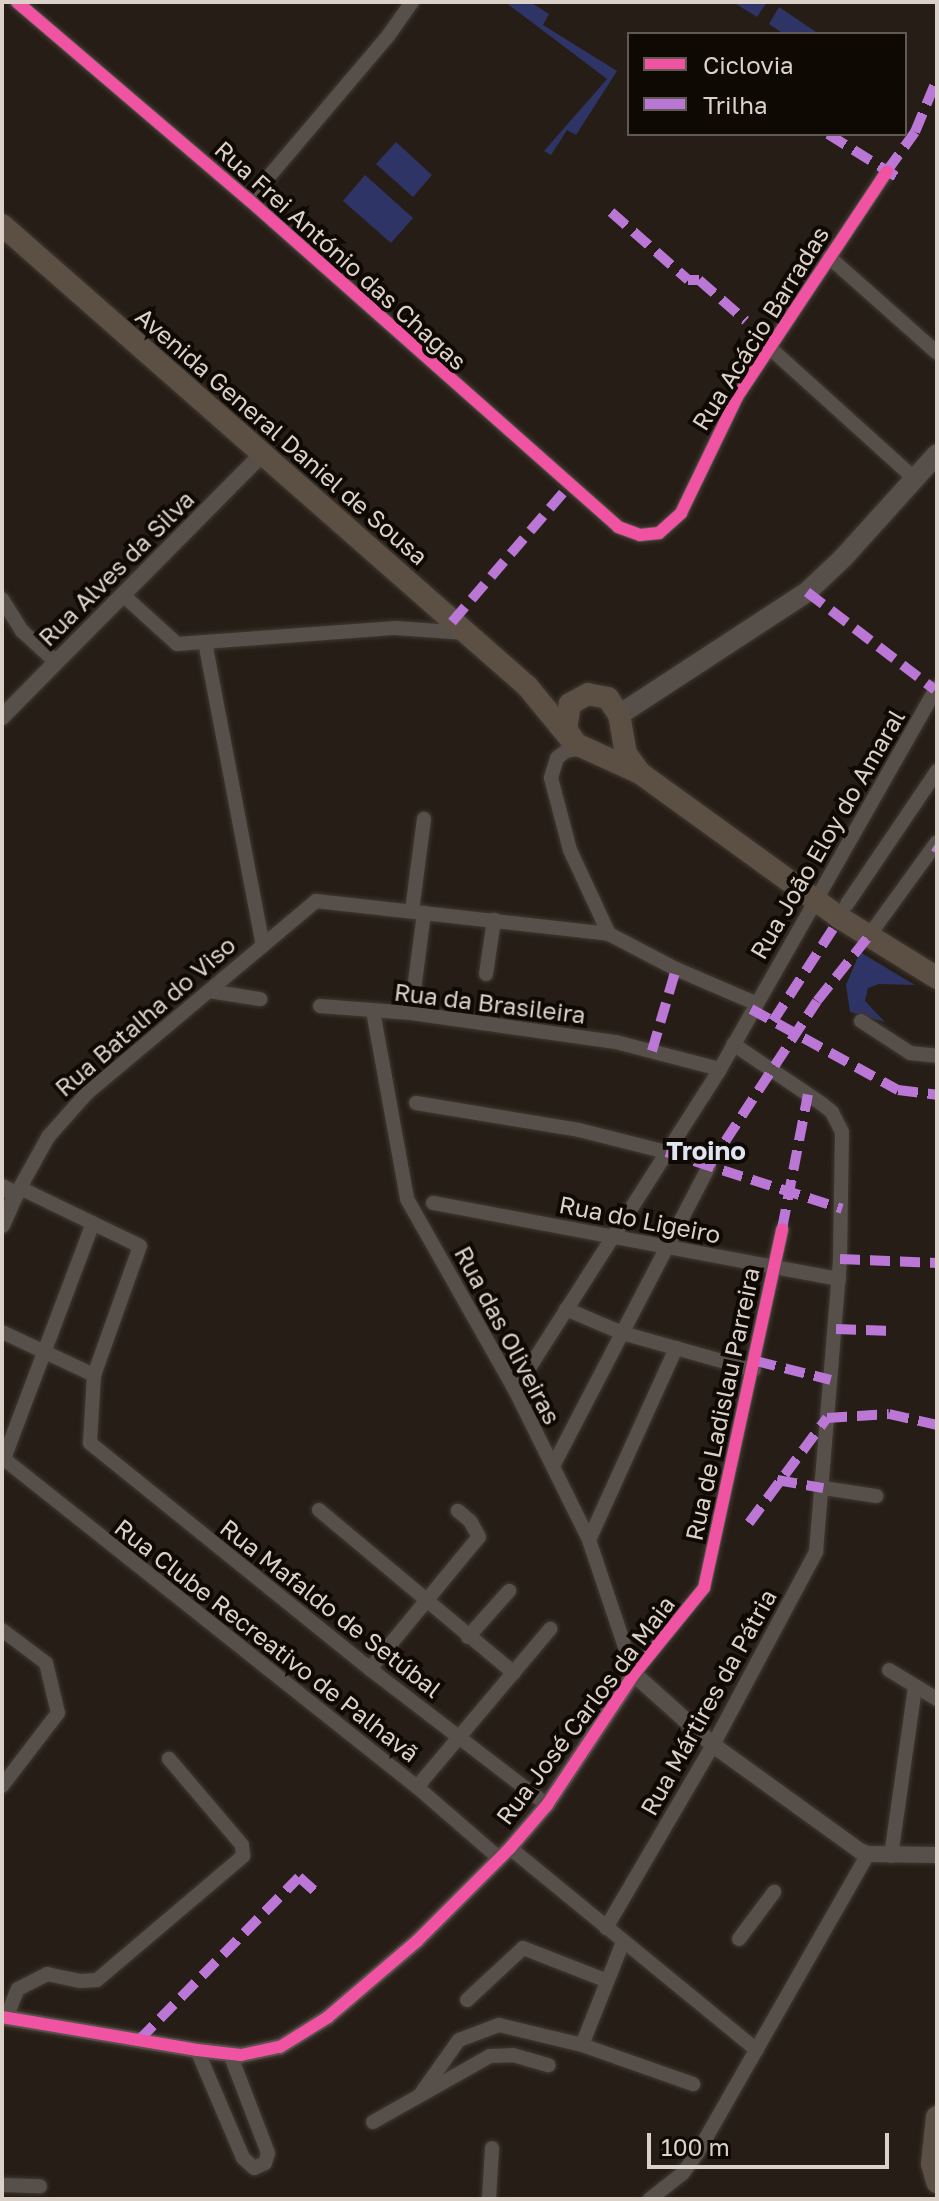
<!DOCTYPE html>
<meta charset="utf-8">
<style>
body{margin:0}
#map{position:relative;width:939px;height:2201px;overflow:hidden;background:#261e16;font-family:"Golos Text",sans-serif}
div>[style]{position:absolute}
.green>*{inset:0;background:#2e3465}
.roads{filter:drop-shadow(0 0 2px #403832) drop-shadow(0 0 2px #403832)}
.minor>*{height:14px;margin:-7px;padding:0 7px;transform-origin:7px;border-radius:7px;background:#57504a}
.tertiary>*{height:16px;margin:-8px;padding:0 8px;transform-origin:8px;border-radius:8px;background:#57504a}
.secondary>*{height:20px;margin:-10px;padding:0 10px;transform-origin:10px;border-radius:10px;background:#57504a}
.primary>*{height:22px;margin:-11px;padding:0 11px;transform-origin:11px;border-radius:11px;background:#5c5045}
.quiet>*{height:10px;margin-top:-5px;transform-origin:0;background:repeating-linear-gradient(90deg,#ba77d6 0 20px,transparent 0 30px)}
.cycleway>*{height:12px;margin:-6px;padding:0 6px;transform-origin:6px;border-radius:6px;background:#f153a3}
span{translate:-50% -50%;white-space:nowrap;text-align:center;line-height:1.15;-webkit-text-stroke:8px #0f0904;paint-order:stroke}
.street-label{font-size:24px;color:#dbd1c8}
.neighbourhood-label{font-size:26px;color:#e0e3f2;font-weight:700}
.frame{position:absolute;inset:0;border:4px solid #dbd1c8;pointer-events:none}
.legend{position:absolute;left:627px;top:32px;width:280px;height:104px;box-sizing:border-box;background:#0f0904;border:2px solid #615952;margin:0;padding:10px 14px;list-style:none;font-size:24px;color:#dbd1c8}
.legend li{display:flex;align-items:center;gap:16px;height:40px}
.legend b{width:40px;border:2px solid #615952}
.scale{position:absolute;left:647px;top:2133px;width:242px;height:36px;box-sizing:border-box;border:4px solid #dbd1c8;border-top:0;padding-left:10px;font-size:24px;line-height:28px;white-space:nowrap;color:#dbd1c8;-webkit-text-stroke:6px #0f0904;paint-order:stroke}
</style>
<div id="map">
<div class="green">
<i style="clip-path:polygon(505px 2px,530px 2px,549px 14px,543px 25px,617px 71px,576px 135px,567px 130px,551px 155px,544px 151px,607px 79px)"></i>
<i style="clip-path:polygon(733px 2px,767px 2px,757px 17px)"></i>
<i style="clip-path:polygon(779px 7px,819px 34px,784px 34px,769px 24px)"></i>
<i style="clip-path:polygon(396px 142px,432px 175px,413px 197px,376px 164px)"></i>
<i style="clip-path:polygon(365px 175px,413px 218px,391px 243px,343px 201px)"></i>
<i style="clip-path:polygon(860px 952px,915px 985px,879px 984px,868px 988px,865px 1001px,885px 1022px,850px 1012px,846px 985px)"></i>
</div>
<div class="roads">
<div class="minor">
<i style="left:17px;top:2px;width:305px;rotate:40.5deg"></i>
<i style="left:249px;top:200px;width:493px;rotate:41.5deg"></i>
<i style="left:618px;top:527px;width:23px;rotate:20deg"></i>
<i style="left:640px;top:535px;width:19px;rotate:-6deg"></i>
<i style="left:659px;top:533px;width:30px;rotate:-42deg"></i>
<i style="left:681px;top:513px;width:129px;rotate:-64.2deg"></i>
<i style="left:737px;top:397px;width:271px;rotate:-56.4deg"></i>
<i style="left:249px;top:200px;width:215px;rotate:-49.7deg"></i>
<i style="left:388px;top:36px;width:42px;rotate:-54.8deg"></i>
<i style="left:829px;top:257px;width:144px;rotate:41.6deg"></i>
<i style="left:770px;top:348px;width:195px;rotate:42.1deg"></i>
<i style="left:123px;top:595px;width:73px;rotate:42.2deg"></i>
<i style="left:177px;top:644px;width:220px;rotate:-4.2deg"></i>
<i style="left:396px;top:628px;width:69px;rotate:4.1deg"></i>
<i style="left:2px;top:599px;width:38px;rotate:58deg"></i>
<i style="left:22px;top:631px;width:46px;rotate:42.4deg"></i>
<i style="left:205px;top:642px;width:309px;rotate:79.2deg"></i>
<i style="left:583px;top:748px;width:17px;rotate:170deg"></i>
<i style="left:566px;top:751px;width:11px;rotate:142deg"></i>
<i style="left:557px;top:758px;width:21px;rotate:107deg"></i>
<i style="left:551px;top:778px;width:74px;rotate:75.2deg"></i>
<i style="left:570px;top:850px;width:93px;rotate:65.1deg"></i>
<i style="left:847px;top:904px;width:161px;rotate:-55.9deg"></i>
<i style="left:412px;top:911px;width:93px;rotate:-82.6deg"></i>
<i style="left:868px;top:937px;width:117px;rotate:-54deg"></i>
<i style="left:486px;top:974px;width:55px;rotate:-81.6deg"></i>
<i style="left:209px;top:991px;width:52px;rotate:8.9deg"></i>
<i style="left:320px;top:1006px;width:91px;rotate:4.4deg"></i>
<i style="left:411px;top:1013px;width:207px;rotate:8.1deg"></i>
<i style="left:616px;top:1042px;width:107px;rotate:14.6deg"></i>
<i style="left:373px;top:1011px;width:191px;rotate:79.7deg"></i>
<i style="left:407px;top:1199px;width:219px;rotate:60.5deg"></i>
<i style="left:515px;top:1390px;width:167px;rotate:63.7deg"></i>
<i style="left:589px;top:1540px;width:141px;rotate:71.4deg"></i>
<i style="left:411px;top:1013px;width:101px;rotate:-82.6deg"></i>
<i style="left:861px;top:1021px;width:59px;rotate:33.1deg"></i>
<i style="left:910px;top:1053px;width:27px;rotate:6deg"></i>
<i style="left:416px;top:1103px;width:165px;rotate:9.4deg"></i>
<i style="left:579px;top:1130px;width:90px;rotate:14.2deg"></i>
<i style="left:20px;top:1188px;width:133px;rotate:25.8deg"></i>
<i style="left:140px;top:1246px;width:137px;rotate:109.6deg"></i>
<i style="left:94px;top:1375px;width:68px;rotate:93.4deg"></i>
<i style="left:90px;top:1443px;width:360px;rotate:38.9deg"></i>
<i style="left:370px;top:1669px;width:223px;rotate:37.5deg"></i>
<i style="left:17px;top:1193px;width:64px;rotate:-61deg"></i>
<i style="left:48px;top:1137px;width:57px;rotate:-48.5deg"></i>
<i style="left:86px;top:1094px;width:300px;rotate:-40deg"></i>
<i style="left:316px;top:901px;width:295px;rotate:6.4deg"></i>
<i style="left:609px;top:934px;width:76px;rotate:27.6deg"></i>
<i style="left:676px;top:969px;width:86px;rotate:23.3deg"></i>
<i style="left:433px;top:1203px;width:413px;rotate:10.6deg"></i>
<i style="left:93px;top:1223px;width:252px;rotate:110.7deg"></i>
<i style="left:4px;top:1459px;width:527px;rotate:38.46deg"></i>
<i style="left:417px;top:1787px;width:108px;rotate:40.9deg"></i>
<i style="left:566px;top:1309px;width:61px;rotate:23.2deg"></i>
<i style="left:622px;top:1333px;width:137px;rotate:15.7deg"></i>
<i style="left:2px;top:1332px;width:102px;rotate:25.1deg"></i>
<i style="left:515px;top:1390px;width:381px;rotate:-57.4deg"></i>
<i style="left:720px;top:1069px;width:439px;rotate:-60.4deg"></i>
<i style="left:553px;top:1466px;width:338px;rotate:-62.5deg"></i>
<i style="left:823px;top:1488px;width:54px;rotate:8.6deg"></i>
<i style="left:319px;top:1510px;width:254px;rotate:39.9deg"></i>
<i style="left:589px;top:1540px;width:211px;rotate:-65.6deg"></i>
<i style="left:2px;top:1630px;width:55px;rotate:36.9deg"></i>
<i style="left:46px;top:1663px;width:51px;rotate:76.5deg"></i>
<i style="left:58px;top:1713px;width:92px;rotate:127.5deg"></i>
<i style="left:468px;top:1637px;width:62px;rotate:-48.3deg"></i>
<i style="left:370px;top:1669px;width:171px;rotate:-50.5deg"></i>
<i style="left:479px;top:1537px;width:18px;rotate:-119deg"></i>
<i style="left:470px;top:1521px;width:16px;rotate:-140deg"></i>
<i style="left:889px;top:1670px;width:56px;rotate:31.1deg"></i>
<i style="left:634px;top:1674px;width:111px;rotate:-50.9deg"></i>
<i style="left:704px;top:1588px;width:367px;rotate:-77.7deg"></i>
<i style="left:417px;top:1787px;width:207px;rotate:-49.9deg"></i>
<i style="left:510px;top:1848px;width:319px;rotate:39.3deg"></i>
<i style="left:891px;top:1856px;width:171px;rotate:-81.9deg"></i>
<i style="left:606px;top:1928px;width:212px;rotate:-59.7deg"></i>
<i style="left:713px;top:1745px;width:219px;rotate:-61.9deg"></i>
<i style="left:816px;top:1552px;width:294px;rotate:-85.3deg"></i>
<i style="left:840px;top:1259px;width:127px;rotate:-89.1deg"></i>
<i style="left:842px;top:1132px;width:22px;rotate:-117deg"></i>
<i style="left:832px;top:1112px;width:13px;rotate:-141deg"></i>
<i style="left:822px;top:1104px;width:107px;rotate:-146deg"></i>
<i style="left:739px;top:1939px;width:59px;rotate:-53.3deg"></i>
<i style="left:467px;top:2000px;width:76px;rotate:-42.9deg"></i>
<i style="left:523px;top:1948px;width:90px;rotate:21.4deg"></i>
<i style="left:6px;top:2018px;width:31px;rotate:-68deg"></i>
<i style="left:18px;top:1989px;width:33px;rotate:-27deg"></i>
<i style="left:47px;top:1974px;width:34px;rotate:12deg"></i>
<i style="left:80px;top:1981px;width:17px;rotate:-3deg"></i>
<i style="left:97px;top:1980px;width:192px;rotate:-40.3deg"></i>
<i style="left:243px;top:1856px;width:11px;rotate:-95deg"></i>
<i style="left:242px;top:1845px;width:113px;rotate:-130.3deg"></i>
<i style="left:582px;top:2045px;width:111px;rotate:-68.3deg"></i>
<i style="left:197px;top:2050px;width:117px;rotate:66.9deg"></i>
<i style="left:243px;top:2158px;width:15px;rotate:42deg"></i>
<i style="left:254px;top:2168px;width:12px;rotate:-24deg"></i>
<i style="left:265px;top:2163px;width:10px;rotate:-73deg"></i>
<i style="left:268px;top:2153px;width:106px;rotate:-111deg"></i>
<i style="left:420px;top:2095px;width:67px;rotate:-54.7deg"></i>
<i style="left:459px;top:2040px;width:43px;rotate:-20.6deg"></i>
<i style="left:499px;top:2025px;width:85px;rotate:13.5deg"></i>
<i style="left:582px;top:2045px;width:118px;rotate:19.4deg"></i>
<i style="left:373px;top:2122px;width:134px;rotate:-29.4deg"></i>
<i style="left:490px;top:2056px;width:23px;rotate:-2deg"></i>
<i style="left:513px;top:2055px;width:37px;rotate:16deg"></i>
<i style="left:2px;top:2185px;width:38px;rotate:2deg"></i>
<i style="left:489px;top:2199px;width:51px;rotate:-86.6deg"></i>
<i style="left:650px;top:2199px;width:42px;rotate:-38.2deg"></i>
<i style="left:683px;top:2173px;width:26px;rotate:-54deg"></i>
<i style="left:698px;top:2152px;width:343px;rotate:-60.3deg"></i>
</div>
<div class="tertiary">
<i style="left:2px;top:717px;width:371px;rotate:-45.3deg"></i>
<i style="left:2px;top:1187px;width:16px;rotate:27deg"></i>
<i style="left:16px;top:1194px;width:34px;rotate:114deg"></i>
<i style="left:2px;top:2017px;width:198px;rotate:9.6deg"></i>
<i style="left:197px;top:2050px;width:44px;rotate:6.5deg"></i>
<i style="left:241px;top:2055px;width:40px;rotate:-12deg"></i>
<i style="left:280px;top:2047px;width:57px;rotate:-32deg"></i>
<i style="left:328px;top:2017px;width:117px;rotate:-40.5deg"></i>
<i style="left:417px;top:1941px;width:132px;rotate:-45deg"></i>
<i style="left:510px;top:1848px;width:57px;rotate:-49.3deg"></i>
<i style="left:547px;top:1805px;width:157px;rotate:-56.4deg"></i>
<i style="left:634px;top:1674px;width:106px;rotate:41.9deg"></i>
<i style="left:713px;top:1745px;width:181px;rotate:35.8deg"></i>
<i style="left:860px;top:1851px;width:9px;rotate:21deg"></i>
<i style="left:868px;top:1854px;width:69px;rotate:0.8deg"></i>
</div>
<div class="secondary">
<i style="left:619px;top:715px;width:225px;rotate:-33.2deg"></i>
<i style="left:807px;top:592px;width:50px;rotate:-43.4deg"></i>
<i style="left:843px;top:558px;width:140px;rotate:-47.9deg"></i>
</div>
<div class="primary">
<i style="left:2px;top:225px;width:699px;rotate:41.29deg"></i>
<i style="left:527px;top:686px;width:66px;rotate:50.5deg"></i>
<i style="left:640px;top:773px;width:24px;rotate:-126deg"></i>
<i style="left:626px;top:754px;width:40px;rotate:-100deg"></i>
<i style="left:619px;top:715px;width:20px;rotate:-123deg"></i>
<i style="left:608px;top:698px;width:20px;rotate:-169deg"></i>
<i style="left:588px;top:694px;width:21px;rotate:151deg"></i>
<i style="left:570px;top:704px;width:25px;rotate:99deg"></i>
<i style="left:566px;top:729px;width:18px;rotate:56deg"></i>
<i style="left:576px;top:744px;width:70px;rotate:24.4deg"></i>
<i style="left:640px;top:773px;width:247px;rotate:35.9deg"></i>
<i style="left:840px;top:918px;width:114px;rotate:31.7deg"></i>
<i style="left:937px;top:2117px;width:47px;rotate:96.1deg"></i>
<i style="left:932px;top:2164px;width:19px;rotate:74deg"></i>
</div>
</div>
<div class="quiet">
<i style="left:828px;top:134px;width:85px;rotate:32deg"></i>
<i style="left:887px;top:171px;width:48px;rotate:-54.3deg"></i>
<i style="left:915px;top:132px;width:57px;rotate:-67.5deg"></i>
<i style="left:611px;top:212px;width:103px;rotate:41.4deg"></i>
<i style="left:688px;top:280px;width:11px"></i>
<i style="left:699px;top:280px;width:62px;rotate:41.1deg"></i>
<i style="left:807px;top:592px;width:161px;rotate:37.4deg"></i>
<i style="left:452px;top:622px;width:181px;rotate:-49.3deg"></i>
<i style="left:934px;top:846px;width:4px;rotate:34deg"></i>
<i style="left:751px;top:1009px;width:168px;rotate:28.9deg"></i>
<i style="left:898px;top:1090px;width:39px;rotate:7deg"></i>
<i style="left:773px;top:1021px;width:110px;rotate:-56.9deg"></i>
<i style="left:652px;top:1051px;width:85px;rotate:-73.7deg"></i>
<i style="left:666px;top:1152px;width:185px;rotate:17.9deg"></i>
<i style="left:709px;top:1166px;width:197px;rotate:-56.8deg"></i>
<i style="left:817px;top:1001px;width:82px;rotate:-51.4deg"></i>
<i style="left:782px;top:1229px;width:137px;rotate:-79.1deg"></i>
<i style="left:840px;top:1259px;width:97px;rotate:2.4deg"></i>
<i style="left:836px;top:1329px;width:56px;rotate:2deg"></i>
<i style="left:756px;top:1361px;width:77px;rotate:14.2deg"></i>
<i style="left:777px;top:1480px;width:47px;rotate:9.9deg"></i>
<i style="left:749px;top:1523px;width:131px;rotate:-53.4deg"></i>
<i style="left:827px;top:1418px;width:62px;rotate:-3.7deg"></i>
<i style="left:889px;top:1414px;width:49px;rotate:12.9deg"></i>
<i style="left:139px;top:2040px;width:228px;rotate:-45.5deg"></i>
<i style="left:299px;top:1877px;width:24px;rotate:42deg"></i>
</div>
<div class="cycleway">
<i style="left:17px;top:2px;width:305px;rotate:40.5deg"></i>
<i style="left:249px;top:200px;width:493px;rotate:41.5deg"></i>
<i style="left:618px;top:527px;width:23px;rotate:20deg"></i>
<i style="left:640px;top:535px;width:19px;rotate:-6deg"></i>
<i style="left:659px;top:533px;width:30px;rotate:-42deg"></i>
<i style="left:681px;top:513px;width:129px;rotate:-64.2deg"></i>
<i style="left:737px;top:397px;width:271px;rotate:-56.4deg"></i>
<i style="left:2px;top:2017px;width:198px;rotate:9.6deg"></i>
<i style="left:197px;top:2050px;width:44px;rotate:6.5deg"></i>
<i style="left:241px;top:2055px;width:40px;rotate:-12deg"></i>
<i style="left:280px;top:2047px;width:57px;rotate:-32deg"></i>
<i style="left:328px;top:2017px;width:117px;rotate:-40.5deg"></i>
<i style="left:417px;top:1941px;width:132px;rotate:-45deg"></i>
<i style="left:510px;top:1848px;width:57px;rotate:-49.3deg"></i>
<i style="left:547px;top:1805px;width:157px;rotate:-56.4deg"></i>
<i style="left:634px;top:1674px;width:111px;rotate:-50.9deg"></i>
<i style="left:704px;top:1588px;width:367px;rotate:-77.7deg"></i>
</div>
<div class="street-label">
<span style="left:341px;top:255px;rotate:42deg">Rua Frei António das Chagas</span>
<span style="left:760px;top:328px;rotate:-58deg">Rua Acácio Barradas</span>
<span style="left:282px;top:436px;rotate:41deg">Avenida General Daniel de Sousa</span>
<span style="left:116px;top:568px;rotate:-45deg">Rua Alves da Silva</span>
<span style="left:827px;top:834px;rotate:-60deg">Rua João Eloy do Amaral</span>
<span style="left:490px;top:1003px;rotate:7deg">Rua da Brasileira</span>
<span style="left:145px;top:1016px;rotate:-41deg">Rua Batalha do Viso</span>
<span style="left:640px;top:1219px;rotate:11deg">Rua do Ligeiro</span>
<span style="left:508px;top:1335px;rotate:62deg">Rua das Oliveiras</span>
<span style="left:722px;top:1404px;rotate:-78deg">Rua de Ladislau Parreira</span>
<span style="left:331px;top:1608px;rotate:38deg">Rua Mafaldo de Setúbal</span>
<span style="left:267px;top:1640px;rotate:38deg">Rua Clube Recreativo de Palhavã</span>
<span style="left:708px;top:1702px;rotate:-61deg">Rua Mártires da Pátria</span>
<span style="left:585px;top:1710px;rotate:-53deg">Rua José Carlos da Maia</span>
</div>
<div class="neighbourhood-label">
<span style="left:706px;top:1151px">Troino</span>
</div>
<div class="frame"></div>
<ul class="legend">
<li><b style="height:10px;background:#f153a3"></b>Ciclovia</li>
<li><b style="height:10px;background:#ba77d6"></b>Trilha</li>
</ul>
<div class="scale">100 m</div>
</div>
